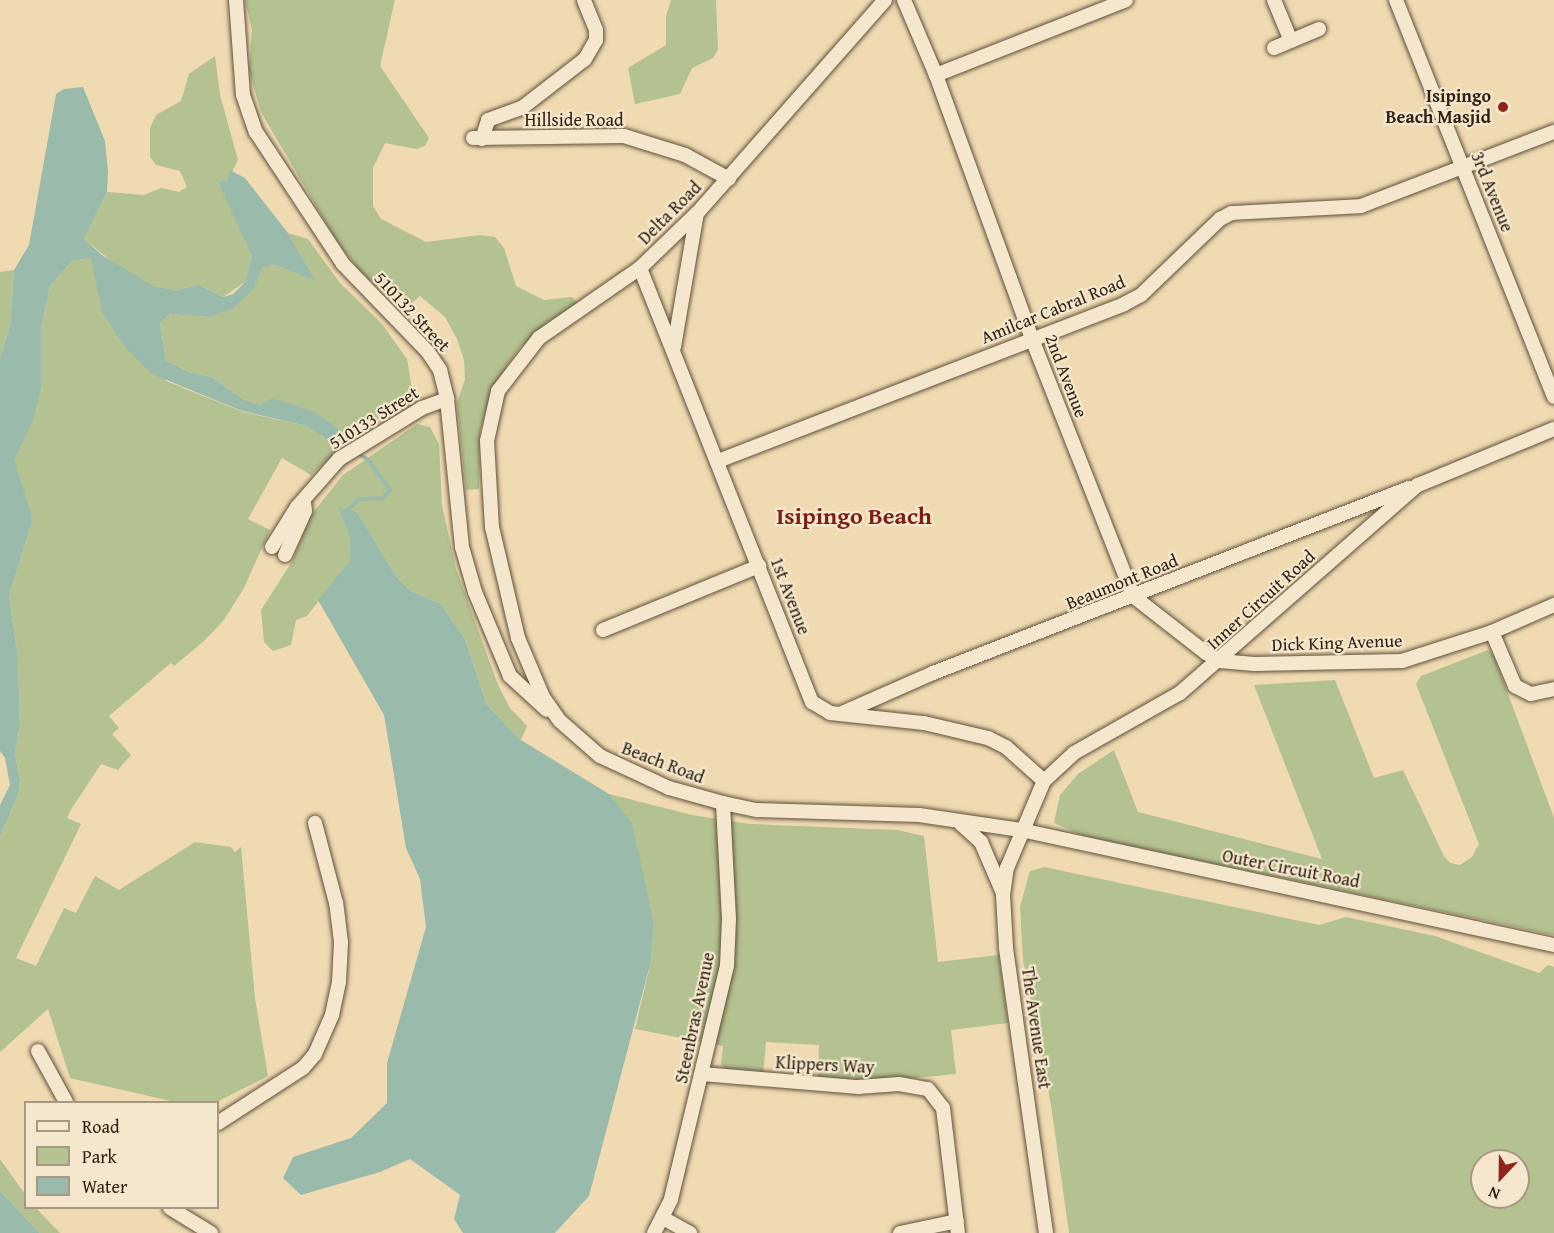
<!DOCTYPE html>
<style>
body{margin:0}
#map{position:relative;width:1554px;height:1233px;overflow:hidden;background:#f0dab2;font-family:"Gentium Book Plus",serif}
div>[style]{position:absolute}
.green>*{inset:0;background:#b4c190}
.water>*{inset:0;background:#9abbab}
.stream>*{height:4px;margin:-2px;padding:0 2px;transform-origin:2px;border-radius:2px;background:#9abbab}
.roads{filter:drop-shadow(0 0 2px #5f503b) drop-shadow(0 0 2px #5f503b)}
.minor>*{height:14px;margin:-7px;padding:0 7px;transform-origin:7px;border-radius:7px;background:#f5e7cd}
.dots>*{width:16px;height:16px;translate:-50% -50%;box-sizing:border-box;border:3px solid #f5e7cd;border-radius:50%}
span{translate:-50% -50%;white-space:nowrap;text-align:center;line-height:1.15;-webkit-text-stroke:4.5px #f5e7cd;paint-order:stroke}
.poi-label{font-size:18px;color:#2f2213;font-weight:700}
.right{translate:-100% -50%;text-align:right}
.street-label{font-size:18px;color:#2f2213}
.district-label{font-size:24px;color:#7a1f14;font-weight:700}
.legend{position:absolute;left:24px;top:1101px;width:195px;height:108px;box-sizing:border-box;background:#f5e7cd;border:2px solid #a69883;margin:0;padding:8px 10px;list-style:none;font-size:18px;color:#2f2213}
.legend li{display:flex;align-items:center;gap:12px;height:30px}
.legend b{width:30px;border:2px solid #a69883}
.north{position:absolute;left:1470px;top:1149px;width:60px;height:60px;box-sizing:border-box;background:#f5e7cd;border:2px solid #a69883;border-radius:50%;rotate:202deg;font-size:16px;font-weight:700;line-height:24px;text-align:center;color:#2f2213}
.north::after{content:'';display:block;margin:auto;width:21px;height:27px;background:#8f2418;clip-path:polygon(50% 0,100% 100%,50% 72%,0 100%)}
</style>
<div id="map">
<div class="green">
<i style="clip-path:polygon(245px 0,395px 0,380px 66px,429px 138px,425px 146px,416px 149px,385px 143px,373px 168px,373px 206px,381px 219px,426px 242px,480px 235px,495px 237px,504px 248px,516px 286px,544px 300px,572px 297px,578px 303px,520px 347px,493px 386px,480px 430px,479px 489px,466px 490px,457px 403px,465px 379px,464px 360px,457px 339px,445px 317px,420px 296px,402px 311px,359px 270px,336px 240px,261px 112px,249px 71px,252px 30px)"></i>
<i style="clip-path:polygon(671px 0,716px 0,718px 50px,713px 58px,692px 68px,680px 94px,635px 104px,628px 68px,666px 45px,666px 16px)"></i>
<i style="clip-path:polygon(215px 56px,220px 95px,238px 160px,228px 180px,219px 182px,252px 256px,245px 282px,223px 297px,199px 285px,176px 290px,153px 286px,124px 271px,84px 239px,107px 192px,144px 195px,161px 188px,179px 192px,187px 187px,180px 171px,156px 165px,150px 157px,150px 128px,156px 115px,181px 101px,189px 74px)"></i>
<i style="clip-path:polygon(288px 233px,308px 239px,340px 283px,382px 324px,407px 359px,415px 407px,399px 417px,382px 415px,365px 437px,353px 440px,336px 428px,244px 400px,212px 377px,192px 373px,166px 361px,160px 321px,172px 314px,208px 317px,254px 289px,261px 267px,275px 265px,315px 280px)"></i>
<i style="clip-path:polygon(91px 258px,166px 381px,243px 412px,307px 426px,340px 449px,311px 475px,282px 458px,248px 519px,270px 530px,243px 590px,223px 621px,204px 641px,174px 666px,171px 663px,109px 716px,119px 728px,112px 734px,131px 755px,118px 770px,101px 764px,72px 808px,67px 818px,81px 824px,16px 958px,36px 966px,64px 908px,76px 913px,95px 876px,119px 890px,195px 842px,231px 847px,235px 852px,241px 847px,255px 998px,268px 1076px,217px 1102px,175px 1102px,70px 1078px,48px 1009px,0 1052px,0 837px,19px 792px,20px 780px,15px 754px,20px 726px,18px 657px,9px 596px,33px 519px,13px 460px,41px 389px,41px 329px,50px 286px,72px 261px)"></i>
<i style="clip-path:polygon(14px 270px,10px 325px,0 358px,0 272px)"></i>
<i style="clip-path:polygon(417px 424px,430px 427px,439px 444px,442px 505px,456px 569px,498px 685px,510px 708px,527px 726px,521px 740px,487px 705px,465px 639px,441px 604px,411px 591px,396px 576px,357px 512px,339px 508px,350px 538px,349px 562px,307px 616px,296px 620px,291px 645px,273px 651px,264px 642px,261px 610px,293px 560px,311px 515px,343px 475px)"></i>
<i style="clip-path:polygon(1488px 650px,1494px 656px,1554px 818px,1554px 935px,1083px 836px,1054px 823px,1060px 795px,1078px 774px,1114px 750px,1138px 812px,1322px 859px,1254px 685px,1335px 680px,1374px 778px,1403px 770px,1444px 856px,1450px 863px,1460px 865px,1472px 857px,1479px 844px,1416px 684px,1421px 676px)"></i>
<i style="clip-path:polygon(609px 794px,692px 815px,750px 824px,897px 830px,924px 836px,938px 962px,999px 955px,1008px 1023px,951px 1030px,956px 1074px,882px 1081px,818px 1080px,819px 1045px,766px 1042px,763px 1076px,728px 1072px,721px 1064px,723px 1046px,635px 1029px,651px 961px,654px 924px,644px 884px)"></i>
<i style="clip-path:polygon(evenodd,1044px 867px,1319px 925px,1346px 917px,1435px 936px,1539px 973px,1548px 965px,1554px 967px,1554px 1233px,1069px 1233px,1051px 1105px,1023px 960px,1020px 907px,1030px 871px,1044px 867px,1482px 1161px,1518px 1161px,1518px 1197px,1482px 1197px,1482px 1161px)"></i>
<i style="clip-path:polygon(0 1159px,25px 1194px,26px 1208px,36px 1208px,60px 1233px,40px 1233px,0 1191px)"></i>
</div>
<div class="water">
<i style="clip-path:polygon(83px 87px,105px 141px,108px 171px,107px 192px,84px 239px,102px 255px,153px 286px,176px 290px,199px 285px,223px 297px,233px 294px,245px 282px,252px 256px,218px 182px,228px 180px,230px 170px,245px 178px,288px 233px,316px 281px,275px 265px,262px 267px,254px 289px,232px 309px,208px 317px,171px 314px,160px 322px,166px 361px,192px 373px,212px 377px,244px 400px,261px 405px,273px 398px,315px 412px,353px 440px,340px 449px,307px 426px,242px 411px,152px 374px,125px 347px,102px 312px,91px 258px,72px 261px,50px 286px,41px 329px,41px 389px,33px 420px,14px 460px,33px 519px,9px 596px,18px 657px,20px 726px,15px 754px,20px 780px,19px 792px,0 837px,0 805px,10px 785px,5px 758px,0 751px,0 358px,10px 325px,14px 270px,29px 245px,56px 94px,64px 89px)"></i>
<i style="clip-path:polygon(338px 507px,357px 512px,396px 576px,411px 591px,441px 604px,465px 639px,487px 705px,521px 740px,609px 794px,632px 823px,654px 924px,651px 961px,589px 1196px,555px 1233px,463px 1233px,454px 1219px,460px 1195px,410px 1159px,380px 1172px,301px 1195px,283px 1178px,293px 1157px,351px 1138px,387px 1103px,387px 1063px,426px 927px,420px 879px,406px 848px,384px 715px,318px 600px,349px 562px,350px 538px)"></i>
<i style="clip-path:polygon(0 1191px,21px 1213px,40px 1233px,0 1233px)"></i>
</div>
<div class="stream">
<i style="left:348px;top:510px;width:16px;rotate:-45deg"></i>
<i style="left:359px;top:499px;width:24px;rotate:-2deg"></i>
<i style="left:383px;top:498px;width:11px;rotate:-49deg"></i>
<i style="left:390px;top:490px;width:37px;rotate:-126deg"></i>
<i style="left:368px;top:460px;width:14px;rotate:-144deg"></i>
</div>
<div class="roads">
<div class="minor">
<i style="left:236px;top:0;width:95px;rotate:85.8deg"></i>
<i style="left:243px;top:95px;width:39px;rotate:71deg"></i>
<i style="left:256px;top:132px;width:158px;rotate:56.6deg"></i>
<i style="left:343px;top:264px;width:122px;rotate:46deg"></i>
<i style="left:428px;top:352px;width:22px;rotate:56deg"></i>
<i style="left:440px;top:370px;width:30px;rotate:76deg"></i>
<i style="left:447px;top:399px;width:149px;rotate:84.2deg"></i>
<i style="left:462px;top:547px;width:47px;rotate:73.9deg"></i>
<i style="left:475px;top:592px;width:91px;rotate:67.4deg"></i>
<i style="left:510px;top:676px;width:50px;rotate:42.6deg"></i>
<i style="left:885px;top:0;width:284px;rotate:131.4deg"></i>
<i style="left:697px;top:213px;width:79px;rotate:136deg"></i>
<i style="left:640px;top:268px;width:123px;rotate:145.3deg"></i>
<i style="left:539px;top:338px;width:67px;rotate:127.7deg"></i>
<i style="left:498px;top:391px;width:51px;rotate:102.4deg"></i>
<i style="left:487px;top:441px;width:86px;rotate:86.7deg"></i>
<i style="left:492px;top:527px;width:114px;rotate:76.8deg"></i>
<i style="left:518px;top:638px;width:64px;rotate:67deg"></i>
<i style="left:543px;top:697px;width:29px;rotate:55deg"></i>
<i style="left:560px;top:721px;width:53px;rotate:41.2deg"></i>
<i style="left:600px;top:756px;width:76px;rotate:24.9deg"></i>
<i style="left:669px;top:788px;width:56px;rotate:15.5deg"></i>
<i style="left:723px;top:803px;width:35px;rotate:12deg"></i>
<i style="left:757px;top:810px;width:162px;rotate:1.8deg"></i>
<i style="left:919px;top:815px;width:103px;rotate:8.4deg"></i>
<i style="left:1021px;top:830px;width:545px;rotate:12.18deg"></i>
<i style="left:904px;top:0;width:82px;rotate:66.9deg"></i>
<i style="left:936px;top:75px;width:281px;rotate:70deg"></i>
<i style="left:1032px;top:339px;width:276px;rotate:68.5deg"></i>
<i style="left:1133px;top:596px;width:93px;rotate:38deg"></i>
<i style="left:1206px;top:653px;width:16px;rotate:30deg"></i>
<i style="left:1220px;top:661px;width:34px;rotate:5deg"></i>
<i style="left:1254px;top:664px;width:148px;rotate:-1.2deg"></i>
<i style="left:1402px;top:661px;width:95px;rotate:-17.9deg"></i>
<i style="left:1492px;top:632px;width:68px;rotate:-23.5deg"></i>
<i style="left:1274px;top:0;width:44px;rotate:67.5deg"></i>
<i style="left:1396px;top:0;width:427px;rotate:68.3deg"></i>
<i style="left:1274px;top:48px;width:49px;rotate:-22.9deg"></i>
<i style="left:936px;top:75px;width:204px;rotate:-21.5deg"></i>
<i style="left:473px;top:138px;width:151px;rotate:-0.8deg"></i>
<i style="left:624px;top:136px;width:64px;rotate:17.3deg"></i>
<i style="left:685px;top:155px;width:50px;rotate:28.6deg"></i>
<i style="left:482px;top:139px;width:20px;rotate:-72deg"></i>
<i style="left:488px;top:120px;width:37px;rotate:-20deg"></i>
<i style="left:523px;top:107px;width:78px;rotate:-37.7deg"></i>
<i style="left:585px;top:59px;width:22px;rotate:-60deg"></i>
<i style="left:596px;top:40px;width:10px;rotate:-90deg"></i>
<i style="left:596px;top:30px;width:32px;rotate:-112deg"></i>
<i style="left:640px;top:268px;width:467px;rotate:68.4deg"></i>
<i style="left:812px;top:702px;width:21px;rotate:31deg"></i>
<i style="left:830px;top:713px;width:95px;rotate:6.1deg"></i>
<i style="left:924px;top:723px;width:66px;rotate:13.2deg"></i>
<i style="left:988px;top:738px;width:20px;rotate:27deg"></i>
<i style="left:1006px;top:747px;width:51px;rotate:41.8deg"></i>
<i style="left:674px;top:347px;width:136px;rotate:-80.3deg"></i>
<i style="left:718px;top:461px;width:435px;rotate:-21.1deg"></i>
<i style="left:1124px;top:304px;width:19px;rotate:-28deg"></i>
<i style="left:1141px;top:295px;width:110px;rotate:-43.9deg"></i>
<i style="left:1220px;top:219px;width:13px;rotate:-27deg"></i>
<i style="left:1232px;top:213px;width:129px;rotate:-3.1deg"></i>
<i style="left:1361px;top:206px;width:207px;rotate:-21deg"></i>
<i style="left:272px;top:547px;width:47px;rotate:-58deg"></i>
<i style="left:297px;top:507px;width:64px;rotate:-48.8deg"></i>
<i style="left:339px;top:459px;width:97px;rotate:-31.6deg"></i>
<i style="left:422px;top:408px;width:27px;rotate:-20deg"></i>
<i style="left:285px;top:555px;width:48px;rotate:-65.6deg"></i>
<i style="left:305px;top:511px;width:8px;rotate:-97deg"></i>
<i style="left:603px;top:630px;width:169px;rotate:-22.3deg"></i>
<i style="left:1492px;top:632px;width:59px;rotate:66.9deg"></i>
<i style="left:1515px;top:686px;width:18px;rotate:27deg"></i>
<i style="left:1531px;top:694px;width:24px;rotate:-12deg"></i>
<i style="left:840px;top:714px;width:102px;rotate:-23.8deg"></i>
<i style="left:933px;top:673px;width:511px;rotate:-21.24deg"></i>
<i style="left:961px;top:824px;width:27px;rotate:42deg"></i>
<i style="left:981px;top:842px;width:56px;rotate:66.7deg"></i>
<i style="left:38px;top:1051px;width:58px;rotate:61.2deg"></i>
<i style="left:702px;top:1074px;width:157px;rotate:4.8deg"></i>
<i style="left:858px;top:1087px;width:41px;rotate:-4.2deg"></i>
<i style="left:899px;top:1084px;width:29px;rotate:10deg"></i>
<i style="left:928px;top:1089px;width:24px;rotate:52deg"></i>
<i style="left:943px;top:1108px;width:126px;rotate:83.2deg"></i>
<i style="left:218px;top:1123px;width:101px;rotate:-32.9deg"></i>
<i style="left:303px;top:1068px;width:18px;rotate:-49deg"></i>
<i style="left:315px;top:1054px;width:43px;rotate:-66.4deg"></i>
<i style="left:332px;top:1015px;width:34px;rotate:-78deg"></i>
<i style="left:339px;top:982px;width:40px;rotate:-87.1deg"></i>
<i style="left:341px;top:942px;width:39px;rotate:-97deg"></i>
<i style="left:336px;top:903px;width:83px;rotate:-104.7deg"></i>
<i style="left:170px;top:1208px;width:48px;rotate:31.4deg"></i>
<i style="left:663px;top:1218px;width:31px;rotate:29deg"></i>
<i style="left:654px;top:1233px;width:38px;rotate:-63deg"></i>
<i style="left:671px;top:1199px;width:240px;rotate:-76.5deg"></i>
<i style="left:727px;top:966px;width:47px;rotate:-87.6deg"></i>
<i style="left:729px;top:919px;width:116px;rotate:-93deg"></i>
<i style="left:900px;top:1233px;width:58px;rotate:-11.9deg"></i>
<i style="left:1046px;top:1233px;width:289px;rotate:-98deg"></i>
<i style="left:1006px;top:947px;width:52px;rotate:-93.3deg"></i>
<i style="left:1003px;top:895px;width:27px;rotate:-82deg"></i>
<i style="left:1007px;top:868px;width:95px;rotate:-67deg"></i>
<i style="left:1044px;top:781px;width:41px;rotate:-43deg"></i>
<i style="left:1074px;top:753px;width:122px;rotate:-29.5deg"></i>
<i style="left:1180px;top:693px;width:316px;rotate:-41.2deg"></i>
<i style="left:1418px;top:485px;width:147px;rotate:-22.4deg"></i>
</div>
</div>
<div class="dots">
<i style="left:1503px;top:107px;background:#8f2418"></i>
</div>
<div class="poi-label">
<span class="right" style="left:1491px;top:107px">Isipingo<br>Beach Masjid</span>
</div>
<div class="street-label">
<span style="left:574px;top:120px">Hillside Road</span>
<span style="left:1492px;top:192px;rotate:68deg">3rd Avenue</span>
<span style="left:670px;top:213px;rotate:-45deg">Delta Road</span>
<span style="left:1053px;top:310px;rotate:-22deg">Amilcar Cabral Road</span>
<span style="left:412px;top:312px;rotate:47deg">510132 Street</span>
<span style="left:1066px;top:376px;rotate:69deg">2nd Avenue</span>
<span style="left:374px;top:418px;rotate:-32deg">510133 Street</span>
<span style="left:1122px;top:582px;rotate:-22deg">Beaumont Road</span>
<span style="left:790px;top:596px;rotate:69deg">1st Avenue</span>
<span style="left:1261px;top:600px;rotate:-42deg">Inner Circuit Road</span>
<span style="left:1337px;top:643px;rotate:-2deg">Dick King Avenue</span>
<span style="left:663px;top:763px;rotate:21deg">Beach Road</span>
<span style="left:1291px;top:869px;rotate:11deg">Outer Circuit Road</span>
<span style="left:695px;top:1018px;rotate:-78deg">Steenbras Avenue</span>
<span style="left:1036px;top:1028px;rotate:82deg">The Avenue East</span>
<span style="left:825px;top:1065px;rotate:3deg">Klippers Way</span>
</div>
<div class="district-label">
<span style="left:854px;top:516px">Isipingo Beach</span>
</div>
<ul class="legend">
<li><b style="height:8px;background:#f5e7cd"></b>Road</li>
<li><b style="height:16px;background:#b4c190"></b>Park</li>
<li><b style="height:16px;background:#9abbab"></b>Water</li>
</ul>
<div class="north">N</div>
</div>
